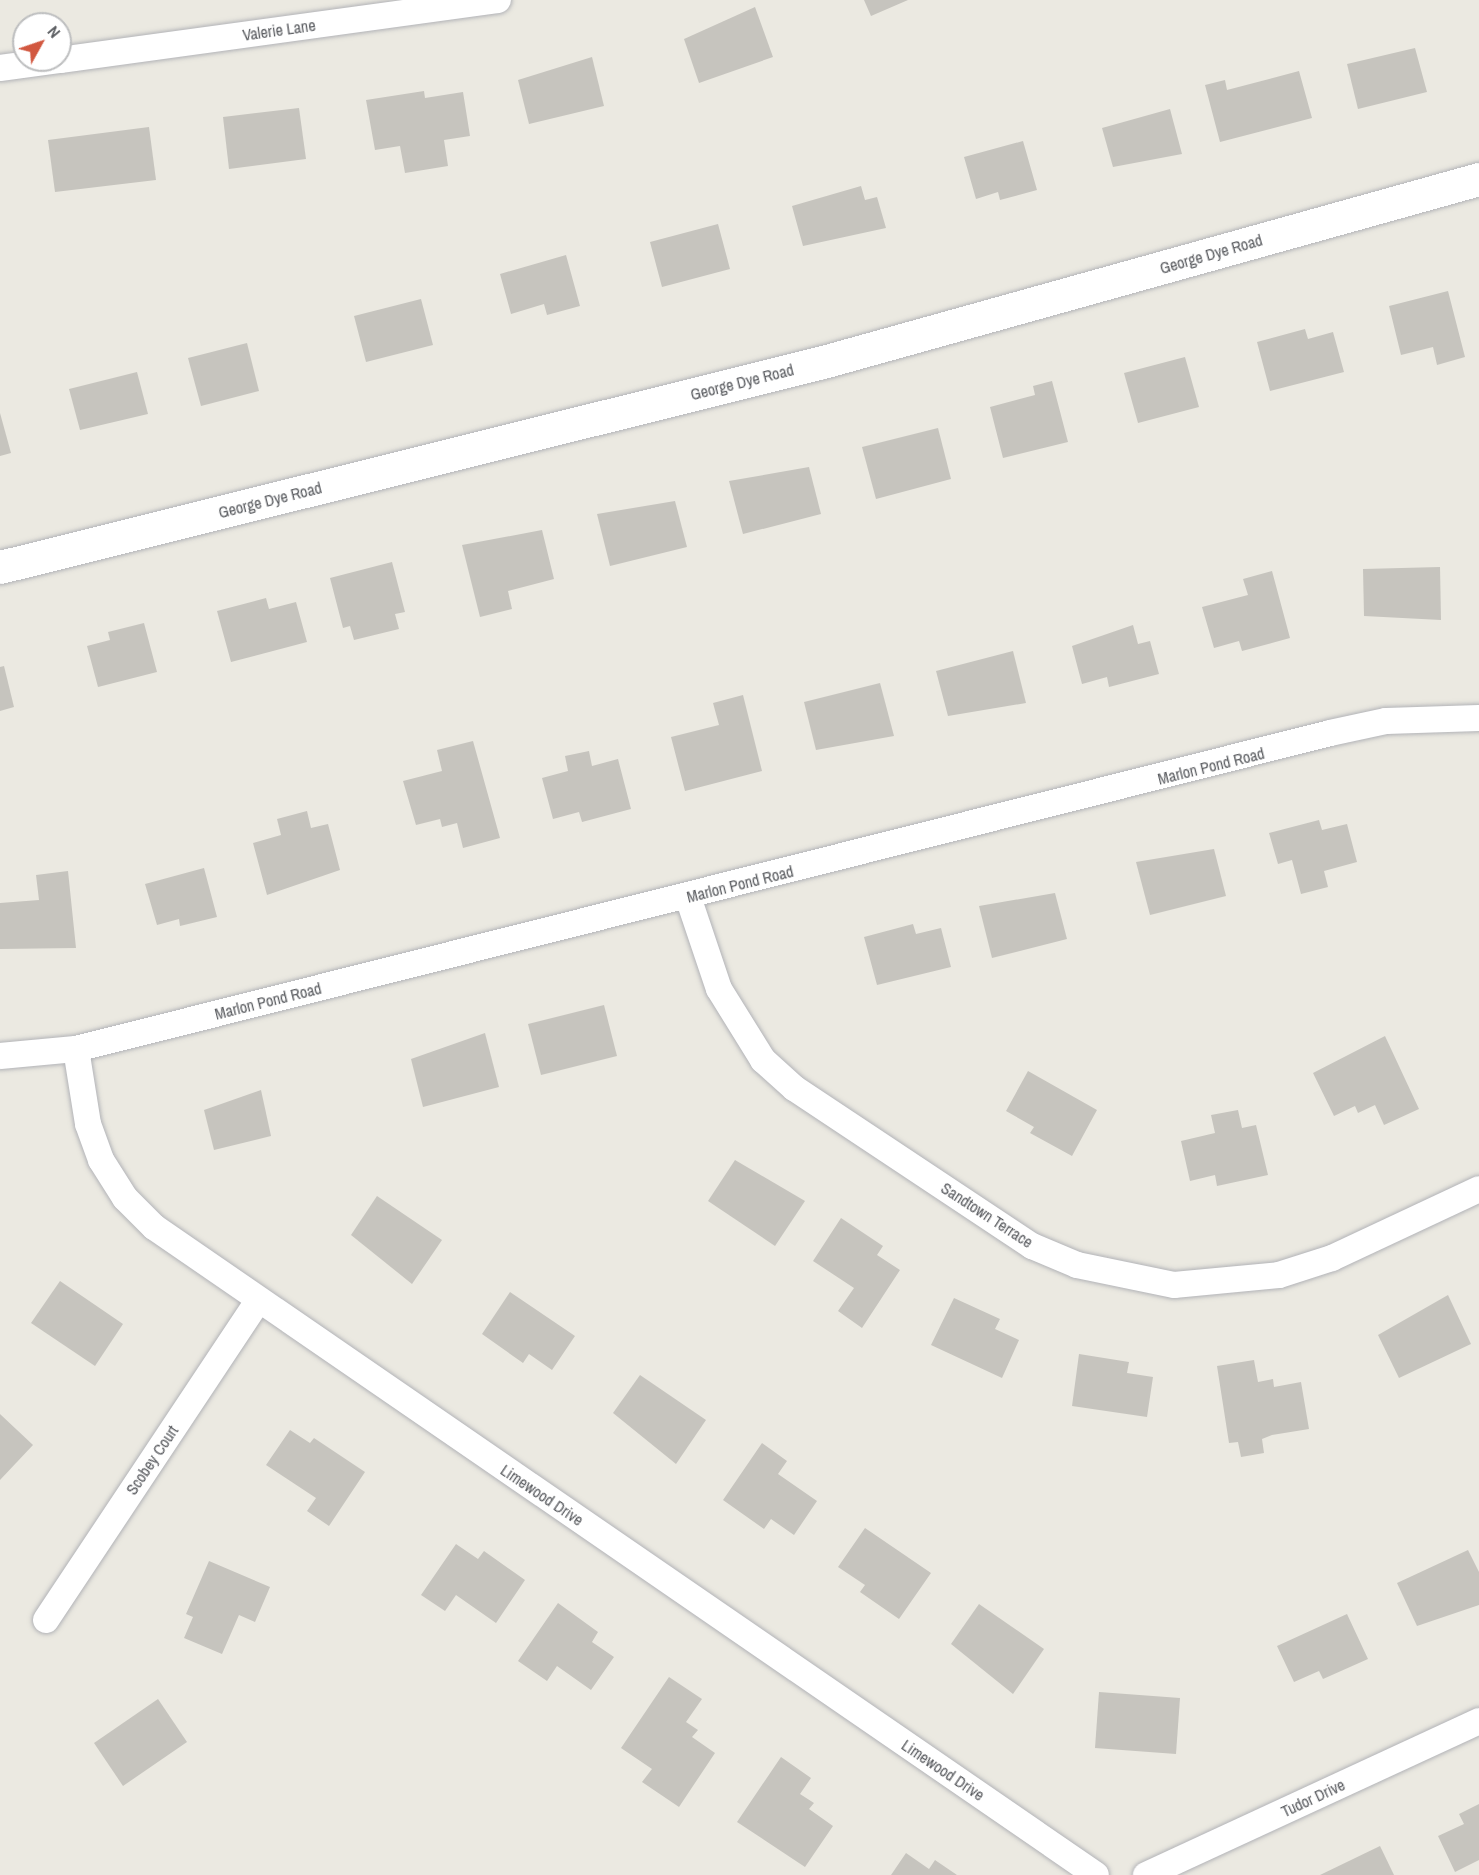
<!DOCTYPE html>
<style>
body{margin:0}
#map{position:relative;width:1479px;height:1875px;overflow:hidden;background:#ebe9e1;font-family:"Archivo Narrow",sans-serif}
div>[style]{position:absolute}
.building>*{inset:0;background:#c6c4be}
.roads{filter:drop-shadow(0 0 2px #b2b3b7) drop-shadow(0 0 2px #b2b3b7)}
.street>*{height:26px;margin:-13px;padding:0 13px;transform-origin:13px;border-radius:13px;background:#fff}
.secondary>*{height:33px;margin:-16.5px;padding:0 16.5px;transform-origin:16.5px;border-radius:16.5px;background:#fff}
span{translate:-50% -50%;white-space:nowrap;text-align:center;line-height:1.15;-webkit-text-stroke:5px #fff;paint-order:stroke}
.street-label{font-size:16px;color:#5a5c60}
.north{position:absolute;left:12px;top:12px;width:60px;height:60px;box-sizing:border-box;background:#fff;border:2px solid #bdbebf;border-radius:50%;rotate:50deg;font-size:16px;font-weight:700;line-height:24px;text-align:center;color:#5a5c60}
.north::after{content:'';display:block;margin:auto;width:21px;height:27px;background:#d25840;clip-path:polygon(50% 0,100% 100%,50% 72%,0 100%)}
</style>
<div id="map">
<div class="building">
<i style="clip-path:polygon(864px 0,908px 0,871px 16px)"></i>
<i style="clip-path:polygon(755px 7px,773px 57px,699px 83px,684px 39px)"></i>
<i style="clip-path:polygon(1415px 48px,1427px 92px,1358px 109px,1347px 64px)"></i>
<i style="clip-path:polygon(592px 57px,604px 106px,529px 124px,518px 80px)"></i>
<i style="clip-path:polygon(1299px 71px,1312px 118px,1220px 142px,1205px 85px,1225px 80px,1227px 90px)"></i>
<i style="clip-path:polygon(424px 91px,425px 98px,463px 92px,470px 136px,444px 140px,448px 166px,405px 173px,400px 146px,375px 150px,366px 100px)"></i>
<i style="clip-path:polygon(299px 108px,306px 159px,229px 169px,223px 117px)"></i>
<i style="clip-path:polygon(1170px 109px,1182px 154px,1113px 167px,1102px 128px)"></i>
<i style="clip-path:polygon(149px 127px,156px 180px,55px 192px,48px 140px)"></i>
<i style="clip-path:polygon(1023px 141px,1037px 190px,1000px 200px,998px 192px,976px 199px,964px 157px)"></i>
<i style="clip-path:polygon(861px 186px,865px 200px,877px 197px,886px 228px,803px 246px,792px 206px)"></i>
<i style="clip-path:polygon(718px 224px,730px 269px,662px 287px,650px 242px)"></i>
<i style="clip-path:polygon(566px 255px,580px 306px,547px 315px,544px 304px,511px 314px,500px 274px)"></i>
<i style="clip-path:polygon(1448px 291px,1465px 357px,1437px 365px,1433px 347px,1401px 355px,1389px 306px)"></i>
<i style="clip-path:polygon(421px 299px,433px 345px,366px 362px,354px 316px)"></i>
<i style="clip-path:polygon(1305px 329px,1308px 339px,1333px 332px,1344px 372px,1270px 391px,1257px 342px)"></i>
<i style="clip-path:polygon(247px 343px,259px 391px,201px 406px,188px 358px)"></i>
<i style="clip-path:polygon(1185px 357px,1199px 407px,1138px 423px,1124px 373px)"></i>
<i style="clip-path:polygon(137px 372px,148px 414px,80px 430px,69px 389px)"></i>
<i style="clip-path:polygon(1052px 381px,1068px 442px,1003px 458px,990px 407px,1035px 395px,1033px 386px)"></i>
<i style="clip-path:polygon(0 413px,11px 453px,0 456px)"></i>
<i style="clip-path:polygon(938px 428px,951px 479px,876px 499px,862px 447px)"></i>
<i style="clip-path:polygon(809px 467px,821px 514px,743px 534px,729px 481px)"></i>
<i style="clip-path:polygon(675px 501px,687px 547px,610px 566px,597px 514px)"></i>
<i style="clip-path:polygon(542px 530px,554px 579px,508px 591px,512px 609px,480px 617px,462px 545px)"></i>
<i style="clip-path:polygon(392px 562px,405px 612px,395px 614px,399px 629px,354px 640px,350px 626px,343px 628px,330px 578px)"></i>
<i style="clip-path:polygon(1440px 567px,1441px 620px,1364px 616px,1363px 569px)"></i>
<i style="clip-path:polygon(1272px 571px,1290px 638px,1242px 651px,1239px 641px,1214px 648px,1202px 607px,1248px 595px,1243px 579px)"></i>
<i style="clip-path:polygon(266px 598px,269px 609px,296px 602px,307px 642px,231px 662px,217px 611px)"></i>
<i style="clip-path:polygon(144px 623px,157px 672px,98px 687px,87px 646px,110px 640px,108px 632px)"></i>
<i style="clip-path:polygon(1133px 625px,1138px 644px,1150px 641px,1159px 674px,1109px 687px,1107px 677px,1082px 684px,1072px 646px)"></i>
<i style="clip-path:polygon(1013px 651px,1026px 703px,948px 716px,936px 671px)"></i>
<i style="clip-path:polygon(4px 666px,14px 707px,0 711px,0 667px)"></i>
<i style="clip-path:polygon(880px 683px,894px 736px,816px 750px,804px 702px)"></i>
<i style="clip-path:polygon(743px 695px,762px 771px,685px 791px,671px 737px,719px 725px,713px 703px)"></i>
<i style="clip-path:polygon(473px 741px,500px 838px,463px 848px,457px 823px,442px 827px,440px 819px,416px 825px,403px 781px,442px 771px,437px 750px)"></i>
<i style="clip-path:polygon(589px 751px,592px 766px,618px 759px,631px 809px,582px 822px,579px 812px,553px 819px,542px 778px,568px 771px,565px 756px)"></i>
<i style="clip-path:polygon(307px 811px,311px 828px,328px 824px,340px 870px,267px 895px,253px 843px,281px 835px,277px 819px)"></i>
<i style="clip-path:polygon(1319px 820px,1322px 830px,1347px 824px,1357px 862px,1324px 871px,1328px 887px,1301px 894px,1292px 860px,1278px 864px,1269px 833px)"></i>
<i style="clip-path:polygon(1214px 849px,1226px 896px,1150px 915px,1136px 862px)"></i>
<i style="clip-path:polygon(204px 868px,217px 917px,180px 926px,179px 919px,157px 925px,145px 884px)"></i>
<i style="clip-path:polygon(68px 871px,76px 948px,0 949px,0 903px,39px 900px,36px 875px)"></i>
<i style="clip-path:polygon(1055px 893px,1067px 939px,992px 958px,979px 906px)"></i>
<i style="clip-path:polygon(913px 924px,916px 934px,941px 928px,951px 967px,877px 985px,864px 937px)"></i>
<i style="clip-path:polygon(604px 1005px,617px 1056px,541px 1075px,528px 1024px)"></i>
<i style="clip-path:polygon(485px 1033px,499px 1087px,423px 1107px,411px 1059px)"></i>
<i style="clip-path:polygon(1385px 1036px,1419px 1109px,1384px 1125px,1375px 1105px,1358px 1113px,1355px 1106px,1334px 1116px,1313px 1073px)"></i>
<i style="clip-path:polygon(1028px 1071px,1097px 1110px,1072px 1156px,1030px 1133px,1034px 1127px,1006px 1111px)"></i>
<i style="clip-path:polygon(261px 1090px,271px 1136px,214px 1150px,204px 1110px)"></i>
<i style="clip-path:polygon(1238px 1110px,1242px 1128px,1256px 1125px,1268px 1175px,1217px 1186px,1215px 1175px,1190px 1181px,1181px 1141px,1215px 1133px,1211px 1115px)"></i>
<i style="clip-path:polygon(735px 1160px,805px 1201px,775px 1246px,708px 1201px)"></i>
<i style="clip-path:polygon(377px 1196px,442px 1240px,412px 1284px,351px 1235px)"></i>
<i style="clip-path:polygon(841px 1218px,883px 1246px,877px 1255px,900px 1270px,862px 1328px,838px 1311px,854px 1288px,813px 1261px)"></i>
<i style="clip-path:polygon(60px 1281px,123px 1324px,95px 1366px,31px 1323px)"></i>
<i style="clip-path:polygon(510px 1292px,575px 1336px,552px 1370px,529px 1354px,523px 1363px,482px 1334px)"></i>
<i style="clip-path:polygon(1448px 1295px,1471px 1344px,1399px 1378px,1378px 1335px)"></i>
<i style="clip-path:polygon(954px 1298px,1000px 1319px,995px 1329px,1019px 1340px,1002px 1378px,931px 1345px)"></i>
<i style="clip-path:polygon(1079px 1354px,1129px 1362px,1127px 1373px,1153px 1377px,1147px 1417px,1072px 1406px)"></i>
<i style="clip-path:polygon(1254px 1360px,1258px 1382px,1273px 1379px,1274px 1387px,1301px 1382px,1309px 1429px,1272px 1435px,1262px 1439px,1264px 1453px,1241px 1457px,1238px 1442px,1229px 1443px,1217px 1366px)"></i>
<i style="clip-path:polygon(640px 1375px,706px 1420px,676px 1464px,613px 1413px)"></i>
<i style="clip-path:polygon(0 1414px,33px 1445px,0 1480px)"></i>
<i style="clip-path:polygon(290px 1430px,310px 1443px,314px 1438px,365px 1472px,329px 1526px,307px 1511px,316px 1498px,266px 1465px)"></i>
<i style="clip-path:polygon(762px 1443px,787px 1461px,778px 1474px,817px 1501px,794px 1535px,771px 1519px,764px 1529px,723px 1500px)"></i>
<i style="clip-path:polygon(865px 1528px,931px 1573px,899px 1619px,860px 1592px,865px 1585px,838px 1567px)"></i>
<i style="clip-path:polygon(456px 1544px,478px 1559px,484px 1551px,525px 1580px,496px 1623px,456px 1595px,445px 1611px,421px 1595px)"></i>
<i style="clip-path:polygon(1468px 1550px,1479px 1572px,1479px 1605px,1417px 1626px,1397px 1583px)"></i>
<i style="clip-path:polygon(209px 1561px,270px 1587px,255px 1622px,239px 1615px,222px 1654px,184px 1638px,193px 1617px,186px 1614px)"></i>
<i style="clip-path:polygon(558px 1603px,598px 1632px,592px 1642px,614px 1657px,591px 1690px,557px 1666px,547px 1681px,518px 1661px)"></i>
<i style="clip-path:polygon(979px 1604px,1044px 1649px,1013px 1694px,951px 1644px)"></i>
<i style="clip-path:polygon(1347px 1614px,1368px 1659px,1323px 1679px,1319px 1671px,1294px 1682px,1277px 1646px)"></i>
<i style="clip-path:polygon(669px 1677px,702px 1699px,686px 1722px,698px 1730px,692px 1737px,715px 1753px,679px 1807px,642px 1782px,652px 1769px,621px 1748px)"></i>
<i style="clip-path:polygon(1099px 1692px,1180px 1698px,1176px 1754px,1095px 1748px)"></i>
<i style="clip-path:polygon(158px 1699px,187px 1742px,123px 1786px,94px 1743px)"></i>
<i style="clip-path:polygon(781px 1757px,811px 1778px,800px 1794px,814px 1803px,809px 1809px,833px 1826px,805px 1867px,737px 1822px)"></i>
<i style="clip-path:polygon(1479px 1804px,1479px 1860px,1455px 1872px,1438px 1836px,1464px 1824px,1459px 1814px)"></i>
<i style="clip-path:polygon(1380px 1846px,1394px 1875px,1320px 1875px)"></i>
<i style="clip-path:polygon(906px 1853px,929px 1869px,935px 1860px,957px 1875px,891px 1875px)"></i>
</div>
<div class="roads">
<div class="street">
<i style="left:60px;top:60px;width:442px;rotate:-7.8deg"></i>
<i style="left:0;top:68px;width:61px;rotate:-7.6deg"></i>
<i style="left:688px;top:897px;width:97px;rotate:71.4deg"></i>
<i style="left:719px;top:989px;width:84px;rotate:58.2deg"></i>
<i style="left:763px;top:1060px;width:42px;rotate:42.1deg"></i>
<i style="left:794px;top:1088px;width:286px;rotate:33.6deg"></i>
<i style="left:1032px;top:1246px;width:49px;rotate:22.9deg"></i>
<i style="left:1077px;top:1265px;width:99px;rotate:11.7deg"></i>
<i style="left:1174px;top:1285px;width:105px;rotate:-5.4deg"></i>
<i style="left:1279px;top:1275px;width:56px;rotate:-17.8deg"></i>
<i style="left:1332px;top:1258px;width:162px;rotate:-25.1deg"></i>
<i style="left:76px;top:1049px;width:76px;rotate:80.9deg"></i>
<i style="left:88px;top:1124px;width:38px;rotate:70deg"></i>
<i style="left:101px;top:1160px;width:45px;rotate:57.7deg"></i>
<i style="left:125px;top:1198px;width:41px;rotate:45deg"></i>
<i style="left:154px;top:1227px;width:1143px;rotate:34.52deg"></i>
<i style="left:0;top:1056px;width:76px;rotate:-5.3deg"></i>
<i style="left:76px;top:1049px;width:1293px;rotate:-14.14deg"></i>
<i style="left:1330px;top:733px;width:57px;rotate:-12.1deg"></i>
<i style="left:1386px;top:721px;width:93px;rotate:-1.8deg"></i>
<i style="left:46px;top:1620px;width:384px;rotate:-56.4deg"></i>
<i style="left:1146px;top:1875px;width:367px;rotate:-24.8deg"></i>
</div>
<div class="secondary">
<i style="left:0;top:567px;width:848px;rotate:-13.99deg"></i>
<i style="left:823px;top:362px;width:681px;rotate:-15.59deg"></i>
</div>
</div>
<div class="street-label">
<span style="left:279px;top:30px;rotate:-8deg">Valerie Lane</span>
<span style="left:1211px;top:254px;rotate:-16deg">George Dye Road</span>
<span style="left:742px;top:382px;rotate:-14deg">George Dye Road</span>
<span style="left:270px;top:500px;rotate:-14deg">George Dye Road</span>
<span style="left:1211px;top:766px;rotate:-14deg">Marlon Pond Road</span>
<span style="left:740px;top:884px;rotate:-14deg">Marlon Pond Road</span>
<span style="left:268px;top:1001px;rotate:-14deg">Marlon Pond Road</span>
<span style="left:987px;top:1215px;rotate:33deg">Sandtown Terrace</span>
<span style="left:152px;top:1460px;rotate:-56deg">Scobey Court</span>
<span style="left:542px;top:1495px;rotate:34deg">Limewood Drive</span>
<span style="left:943px;top:1770px;rotate:34deg">Limewood Drive</span>
<span style="left:1313px;top:1798px;rotate:-25deg">Tudor Drive</span>
</div>
<div class="north">N</div>
</div>
